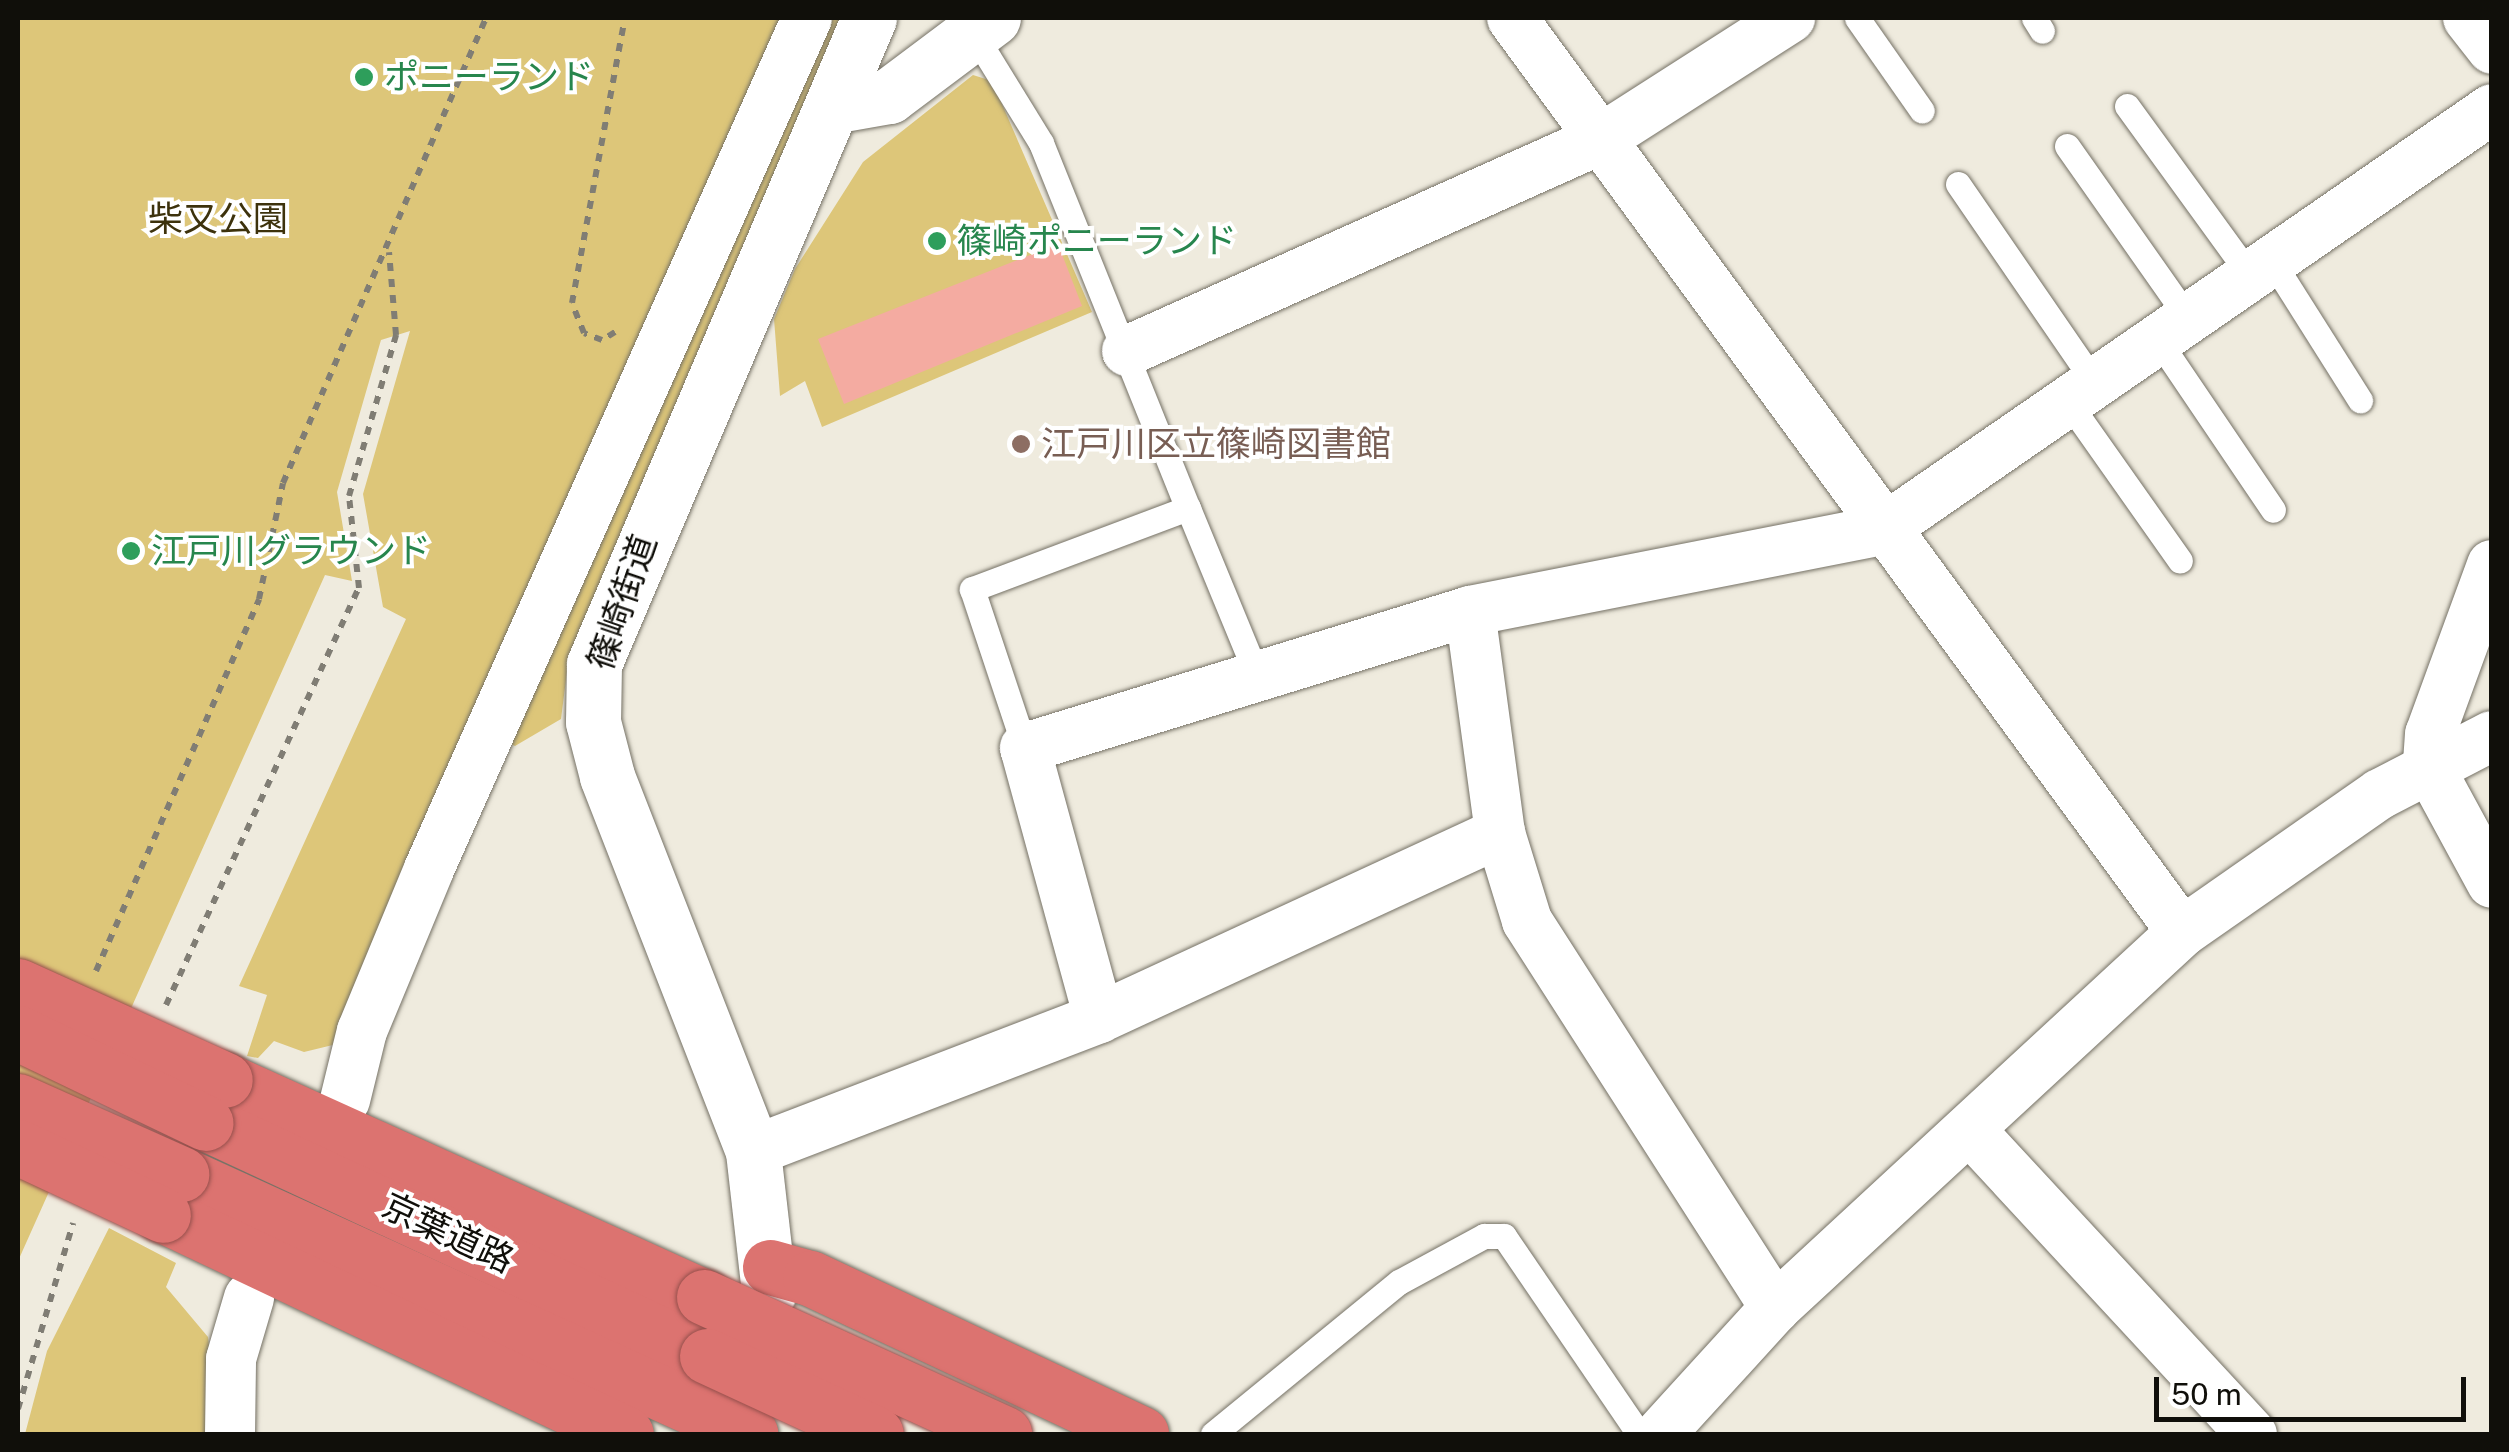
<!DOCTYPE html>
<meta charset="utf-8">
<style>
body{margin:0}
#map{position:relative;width:2509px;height:1452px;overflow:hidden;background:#efebde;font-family:"Public Sans","Noto Sans JP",sans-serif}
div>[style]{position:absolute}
.green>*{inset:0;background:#ddc679}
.building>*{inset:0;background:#f4aba1}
.path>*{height:6px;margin-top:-3px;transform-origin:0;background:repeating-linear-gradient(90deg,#807d74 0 8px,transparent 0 16px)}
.roads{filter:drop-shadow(0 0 2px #757165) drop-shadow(0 0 2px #757165)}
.lane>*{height:25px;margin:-12.5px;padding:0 12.5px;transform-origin:12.5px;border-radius:12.5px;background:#fff}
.street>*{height:50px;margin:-25px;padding:0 25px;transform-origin:25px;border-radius:25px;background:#fff}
.secondary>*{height:55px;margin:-27.5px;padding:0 27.5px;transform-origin:27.5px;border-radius:27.5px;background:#fff}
.highway>*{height:55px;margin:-27.5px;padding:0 27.5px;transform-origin:27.5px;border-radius:27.5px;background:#dc7370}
.bridges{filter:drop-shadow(0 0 2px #95504c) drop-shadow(0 0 2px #95504c)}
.highway-bridge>*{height:55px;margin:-27.5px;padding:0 27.5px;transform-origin:27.5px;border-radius:27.5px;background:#dc7370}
.dots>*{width:28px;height:28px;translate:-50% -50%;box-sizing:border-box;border:5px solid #fff;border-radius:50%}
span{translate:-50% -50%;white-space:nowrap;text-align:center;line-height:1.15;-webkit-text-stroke:8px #fff;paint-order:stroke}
.leisure-label{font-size:35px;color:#27864d}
.left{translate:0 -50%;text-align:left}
.park-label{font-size:35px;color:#3d320c}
.education-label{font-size:35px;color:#785e54}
.street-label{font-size:35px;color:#100f0a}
.frame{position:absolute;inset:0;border:20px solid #100f0a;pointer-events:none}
.scale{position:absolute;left:2154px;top:1377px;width:312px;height:45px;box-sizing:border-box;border:5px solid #100f0a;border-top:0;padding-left:12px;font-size:30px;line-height:35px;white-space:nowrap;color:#100f0a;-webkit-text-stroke:8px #fff;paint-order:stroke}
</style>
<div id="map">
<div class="green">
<i style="clip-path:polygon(18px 18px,791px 18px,341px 1043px,304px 1052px,274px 1041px,258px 1058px,247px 1056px,267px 995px,239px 986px,406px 619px,383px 607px,363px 494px,410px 331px,381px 340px,337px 492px,352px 581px,325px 575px,18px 1261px)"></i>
<i style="clip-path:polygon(824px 18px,847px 18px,569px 656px,561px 719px,515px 746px,505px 741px)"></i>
<i style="clip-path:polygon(973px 75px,992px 81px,1092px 312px,822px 427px,805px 381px,780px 396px,774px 319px,795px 269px,863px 162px)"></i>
<i style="clip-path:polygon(109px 1228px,176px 1263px,166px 1287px,208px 1337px,220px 1434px,25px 1434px,47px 1351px)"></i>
</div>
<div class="building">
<i style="clip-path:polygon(1058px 244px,1082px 306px,844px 404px,818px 339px)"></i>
</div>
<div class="path">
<i style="left:615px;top:332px;width:15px;rotate:148deg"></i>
<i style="left:602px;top:340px;width:19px;rotate:-159deg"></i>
<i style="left:584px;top:333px;width:32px;rotate:-112deg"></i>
<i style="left:572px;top:303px;width:290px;rotate:-79.5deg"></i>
<i style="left:96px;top:971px;width:406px;rotate:-66.3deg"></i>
<i style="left:259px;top:599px;width:118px;rotate:-78.3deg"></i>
<i style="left:283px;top:483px;width:507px;rotate:-66.42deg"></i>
<i style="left:166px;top:1005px;width:459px;rotate:-65.2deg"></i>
<i style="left:359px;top:588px;width:93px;rotate:-96.2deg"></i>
<i style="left:349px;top:496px;width:168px;rotate:-73.7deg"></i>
<i style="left:396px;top:335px;width:83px;rotate:-94.8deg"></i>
<i style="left:18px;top:1409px;width:194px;rotate:-73.5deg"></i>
</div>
<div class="roads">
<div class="lane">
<i style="left:1857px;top:18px;width:113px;rotate:55deg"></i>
<i style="left:2034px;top:18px;width:15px;rotate:58deg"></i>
<i style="left:974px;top:34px;width:128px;rotate:58.4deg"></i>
<i style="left:1041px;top:143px;width:393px;rotate:68.1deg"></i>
<i style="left:1188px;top:508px;width:231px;rotate:159.4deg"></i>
<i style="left:972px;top:589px;width:168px;rotate:71.6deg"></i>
<i style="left:2127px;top:106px;width:209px;rotate:54deg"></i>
<i style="left:2067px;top:146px;width:210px;rotate:54.9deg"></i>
<i style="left:1958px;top:184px;width:242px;rotate:55.5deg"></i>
<i style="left:2272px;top:261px;width:165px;rotate:57.7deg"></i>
<i style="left:2158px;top:340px;width:205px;rotate:55.9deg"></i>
<i style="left:2068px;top:402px;width:194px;rotate:54.8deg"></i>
<i style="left:1188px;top:508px;width:181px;rotate:67.6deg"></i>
<i style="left:1213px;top:1434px;width:240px;rotate:-39.3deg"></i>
<i style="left:1399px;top:1282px;width:97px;rotate:-28.4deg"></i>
<i style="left:1484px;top:1236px;width:20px"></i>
<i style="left:1504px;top:1236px;width:240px;rotate:55.7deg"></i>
</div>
<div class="street">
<i style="left:1512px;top:18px;width:1133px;rotate:53.76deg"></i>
<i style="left:2468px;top:18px;width:39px;rotate:52deg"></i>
<i style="left:1127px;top:351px;width:517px;rotate:-24.09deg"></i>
<i style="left:1599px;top:140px;width:227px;rotate:-32.6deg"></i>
<i style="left:2492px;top:565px;width:180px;rotate:110.1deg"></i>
<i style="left:2430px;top:734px;width:31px;rotate:94deg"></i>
<i style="left:2428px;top:765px;width:134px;rotate:61.5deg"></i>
<i style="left:1470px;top:611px;width:224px;rotate:82.3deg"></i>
<i style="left:1500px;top:833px;width:92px;rotate:72.9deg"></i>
<i style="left:1527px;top:921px;width:460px;rotate:57.3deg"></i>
<i style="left:1099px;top:1018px;width:280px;rotate:-105.3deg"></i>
<i style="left:1025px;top:748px;width:466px;rotate:-17.1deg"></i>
<i style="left:1470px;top:611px;width:420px;rotate:-11.1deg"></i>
<i style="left:1882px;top:530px;width:741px;rotate:-34.61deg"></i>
<i style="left:345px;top:1100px;width:71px;rotate:-76.2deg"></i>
<i style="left:362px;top:1031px;width:175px;rotate:-67.5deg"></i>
<i style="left:429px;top:869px;width:931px;rotate:-66.05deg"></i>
<i style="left:1970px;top:1130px;width:415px;rotate:47.2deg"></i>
<i style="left:753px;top:1151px;width:371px;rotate:-21deg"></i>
<i style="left:1099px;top:1018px;width:442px;rotate:-24.8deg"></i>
<i style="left:230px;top:1434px;width:75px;rotate:-89.2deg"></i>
<i style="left:231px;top:1359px;width:64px;rotate:-73.6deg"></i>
<i style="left:1660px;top:1434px;width:171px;rotate:-47.6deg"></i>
<i style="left:1775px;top:1308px;width:554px;rotate:-42.73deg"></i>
<i style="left:2182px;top:932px;width:241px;rotate:-34.9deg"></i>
<i style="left:2380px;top:794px;width:126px;rotate:-27.4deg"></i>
</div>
<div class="secondary">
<i style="left:838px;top:105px;width:52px;rotate:-10deg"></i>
<i style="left:889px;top:96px;width:130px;rotate:-36.9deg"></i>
<i style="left:769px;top:1292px;width:142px;rotate:-96.5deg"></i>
<i style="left:753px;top:1151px;width:402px;rotate:-111.3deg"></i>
<i style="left:607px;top:776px;width:56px;rotate:-104.5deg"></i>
<i style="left:593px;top:722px;width:58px;rotate:-89deg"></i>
<i style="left:594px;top:664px;width:702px;rotate:-66.94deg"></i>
</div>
<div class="highway">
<i style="left:225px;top:1080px;width:526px;rotate:24.37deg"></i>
<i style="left:206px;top:1123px;width:553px;rotate:24.94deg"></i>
<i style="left:181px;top:1174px;width:626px;rotate:24.52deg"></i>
<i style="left:163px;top:1215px;width:512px;rotate:25.31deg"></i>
<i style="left:770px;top:1267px;width:41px;rotate:15.4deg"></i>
<i style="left:810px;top:1278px;width:366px;rotate:25.2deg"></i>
</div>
</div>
<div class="bridges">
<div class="highway-bridge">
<i style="left:18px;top:986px;width:227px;rotate:24.4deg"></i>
<i style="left:18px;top:1033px;width:208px;rotate:25.6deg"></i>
<i style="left:18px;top:1101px;width:179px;rotate:24.1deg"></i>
<i style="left:18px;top:1147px;width:160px;rotate:25.1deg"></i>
<i style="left:704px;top:1297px;width:330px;rotate:24.5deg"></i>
<i style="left:707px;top:1356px;width:186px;rotate:24.8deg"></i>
</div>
</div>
<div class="dots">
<i style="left:364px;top:77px;background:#2e9e5b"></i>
<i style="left:937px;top:241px;background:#2e9e5b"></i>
<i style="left:1021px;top:444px;background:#8d6e63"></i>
<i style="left:131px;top:551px;background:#2e9e5b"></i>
</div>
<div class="leisure-label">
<span class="left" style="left:384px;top:77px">ポニーランド</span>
<span class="left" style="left:957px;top:241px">篠崎ポニーランド</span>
<span class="left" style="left:151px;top:551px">江戸川グラウンド</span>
</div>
<div class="park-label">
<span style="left:218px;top:219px">柴又公園</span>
</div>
<div class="education-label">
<span class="left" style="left:1041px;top:444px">江戸川区立篠崎図書館</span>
</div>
<div class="street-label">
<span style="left:622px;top:602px;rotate:-71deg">篠崎街道</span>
<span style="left:448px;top:1233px;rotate:25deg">京葉道路</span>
</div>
<div class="frame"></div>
<div class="scale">50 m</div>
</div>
